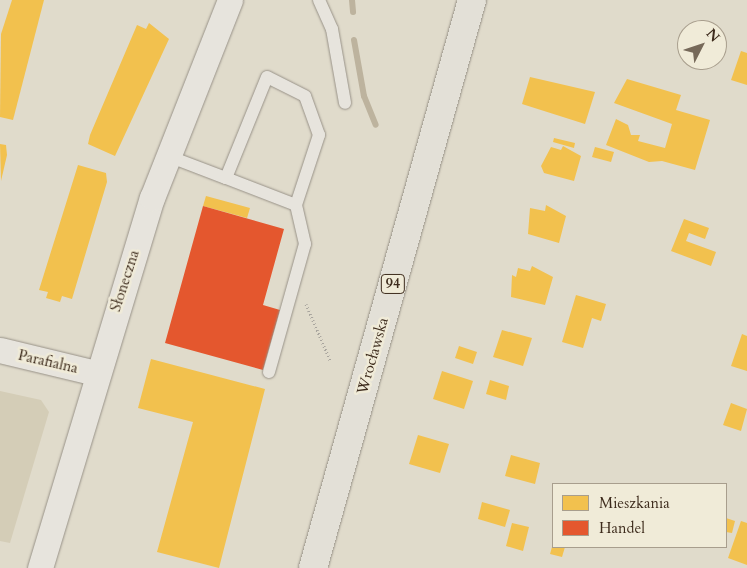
<!DOCTYPE html>
<meta charset="utf-8">
<style>
body{margin:0}
#map{position:relative;width:747px;height:568px;overflow:hidden;background:#e0dbcb;font-family:Cardo,serif}
div>[style]{position:absolute}
.green>*{inset:0;background:#d4cdb7}
.homes>*{inset:0;background:#f2c14e}
.shops>*{inset:0;background:#e4572e}
.stream>*{height:6px;margin:-3px;padding:0 3px;transform-origin:3px;border-radius:3px;background:#bdb39e}
.path>*{height:3px;margin-top:-1.5px;transform-origin:0;background:repeating-linear-gradient(90deg,#a9a59e 0 1px,transparent 0 3.5px)}
.roads{filter:drop-shadow(0 0 1px #989288) drop-shadow(0 0 1px #989288)}
.service>*{height:12px;margin:-6px;padding:0 6px;transform-origin:6px;border-radius:6px;background:#e7e4dd}
.minor>*{height:25px;margin:-12.5px;padding:0 12.5px;transform-origin:12.5px;border-radius:12.5px;background:#e7e4dd}
.primary>*{height:28px;margin:-14px;padding:0 14px;transform-origin:14px;border-radius:14px;background:#e3e0d7}
span{translate:-50% -50%;white-space:nowrap;text-align:center;line-height:1.15;-webkit-text-stroke:5px #f0ebd8;paint-order:stroke}
.shield-label span{padding:1px 4px;background:#f0ebd8;border:1px solid;border-radius:4px;-webkit-text-stroke-width:0}
.shield-label{font-size:14px;color:#3d2b1c;font-weight:700}
.street-label{font-size:15px;color:#3d2b1c}
.legend{position:absolute;left:552px;top:483px;width:175px;height:65px;box-sizing:border-box;background:#f0ebd8;border:1px solid #a89e8d;margin:0;padding:6px 9px;list-style:none;font-size:15px;color:#3d2b1c}
.legend li{display:flex;align-items:center;gap:10px;height:25px}
.legend b{width:25px;border:1px solid #a89e8d}
.north{position:absolute;left:677px;top:20px;width:50px;height:50px;box-sizing:border-box;background:#f0ebd8;border:1px solid #a89e8d;border-radius:50%;rotate:49deg;font-size:14px;font-weight:700;line-height:20px;text-align:center;color:#3d2b1c}
.north::after{content:'';display:block;margin:auto;width:18px;height:22px;background:#766959;clip-path:polygon(50% 0,100% 100%,50% 72%,0 100%)}
</style>
<div id="map">
<div class="green">
<i style="clip-path:polygon(0 391px,41px 400px,49px 412px,10px 543px,0 541px)"></i>
</div>
<div class="homes">
<i style="clip-path:polygon(12px 0,44px 0,13px 120px,0 117px,1px 34px)"></i>
<i style="clip-path:polygon(149px 23px,169px 39px,115px 156px,88px 144px,90px 135px,137px 25px,146px 29px)"></i>
<i style="clip-path:polygon(741px 51px,747px 53px,747px 85px,731px 80px)"></i>
<i style="clip-path:polygon(530px 77px,595px 92px,585px 124px,522px 104px)"></i>
<i style="clip-path:polygon(627px 79px,681px 95px,676px 110px,710px 120px,695px 170px,662px 161px,649px 162px,606px 145px,616px 119px,628px 125px,631px 135px,640px 135px,638px 141px,665px 148px,672px 124px,614px 103px)"></i>
<i style="clip-path:polygon(554px 138px,575px 143px,574px 148px,553px 142px)"></i>
<i style="clip-path:polygon(0 144px,6px 145px,7px 155px,1px 181px)"></i>
<i style="clip-path:polygon(563px 146px,581px 156px,574px 181px,544px 173px,541px 166px,551px 147px,561px 150px)"></i>
<i style="clip-path:polygon(595px 147px,614px 152px,611px 162px,592px 157px)"></i>
<i style="clip-path:polygon(78px 165px,106px 173px,107px 182px,72px 299px,62px 296px,60px 302px,46px 298px,48px 292px,39px 290px)"></i>
<i style="clip-path:polygon(206px 196px,250px 208px,247px 218px,203px 206px)"></i>
<i style="clip-path:polygon(546px 205px,566px 216px,559px 243px,528px 234px,530px 208px,545px 211px)"></i>
<i style="clip-path:polygon(684px 219px,709px 228px,705px 239px,689px 233px,686px 241px,716px 252px,711px 266px,671px 251px)"></i>
<i style="clip-path:polygon(532px 266px,553px 277px,545px 305px,511px 297px,512px 275px,516px 277px,518px 268px,530px 271px)"></i>
<i style="clip-path:polygon(576px 295px,606px 304px,601px 321px,592px 318px,583px 348px,562px 342px)"></i>
<i style="clip-path:polygon(502px 330px,532px 338px,523px 366px,493px 357px)"></i>
<i style="clip-path:polygon(742px 334px,747px 336px,747px 371px,731px 366px)"></i>
<i style="clip-path:polygon(459px 346px,477px 352px,473px 364px,455px 358px)"></i>
<i style="clip-path:polygon(151px 359px,265px 389px,219px 568px,157px 552px,193px 422px,138px 408px)"></i>
<i style="clip-path:polygon(442px 371px,473px 381px,464px 409px,433px 399px)"></i>
<i style="clip-path:polygon(490px 380px,509px 386px,506px 400px,486px 394px)"></i>
<i style="clip-path:polygon(731px 403px,747px 409px,741px 431px,723px 425px)"></i>
<i style="clip-path:polygon(418px 435px,449px 444px,440px 473px,409px 464px)"></i>
<i style="clip-path:polygon(511px 455px,540px 463px,535px 484px,505px 476px)"></i>
<i style="clip-path:polygon(482px 502px,510px 510px,505px 527px,478px 519px)"></i>
<i style="clip-path:polygon(726px 518px,735px 521px,732px 533px,726px 532px)"></i>
<i style="clip-path:polygon(741px 521px,747px 523px,747px 565px,728px 558px)"></i>
<i style="clip-path:polygon(512px 523px,529px 527px,523px 551px,506px 546px)"></i>
<i style="clip-path:polygon(552px 547px,565px 547px,562px 557px,550px 554px)"></i>
</div>
<div class="shops">
<i style="clip-path:polygon(203px 206px,284px 229px,263px 305px,280px 310px,263px 370px,165px 343px)"></i>
</div>
<div class="stream">
<i style="left:352px;top:0;width:12px;rotate:85deg"></i>
<i style="left:354px;top:40px;width:57px;rotate:79.9deg"></i>
<i style="left:364px;top:96px;width:31px;rotate:68deg"></i>
</div>
<div class="path">
<i style="left:306px;top:304px;width:61px;rotate:66.8deg"></i>
</div>
<div class="roads">
<div class="service">
<i style="left:319px;top:0;width:32px;rotate:66deg"></i>
<i style="left:332px;top:29px;width:75px;rotate:80deg"></i>
<i style="left:168px;top:156px;width:62px;rotate:20.8deg"></i>
<i style="left:226px;top:178px;width:75px;rotate:21.1deg"></i>
<i style="left:296px;top:205px;width:74px;rotate:-71.8deg"></i>
<i style="left:319px;top:135px;width:41px;rotate:-109.7deg"></i>
<i style="left:305px;top:96px;width:42px;rotate:-153.4deg"></i>
<i style="left:267px;top:77px;width:109px;rotate:112.1deg"></i>
<i style="left:269px;top:372px;width:133px;rotate:-74.3deg"></i>
<i style="left:305px;top:244px;width:40px;rotate:-103deg"></i>
</div>
<div class="minor">
<i style="left:0;top:350px;width:99px;rotate:13.5deg"></i>
<i style="left:40px;top:568px;width:387px;rotate:-73.2deg"></i>
<i style="left:152px;top:198px;width:213px;rotate:-68.5deg"></i>
</div>
<div class="primary">
<i style="left:313px;top:568px;width:590px;rotate:-74.36deg"></i>
</div>
</div>
<div class="shield-label">
<span style="left:393px;top:284px">94</span>
</div>
<div class="street-label">
<span style="left:125px;top:281px;rotate:-72deg">Słoneczna</span>
<span style="left:373px;top:356px;rotate:-74deg">Wrocławska</span>
<span style="left:48px;top:362px;rotate:13deg">Parafialna</span>
</div>
<ul class="legend">
<li><b style="height:14px;background:#f2c14e"></b>Mieszkania</li>
<li><b style="height:14px;background:#e4572e"></b>Handel</li>
</ul>
<div class="north">N</div>
</div>
